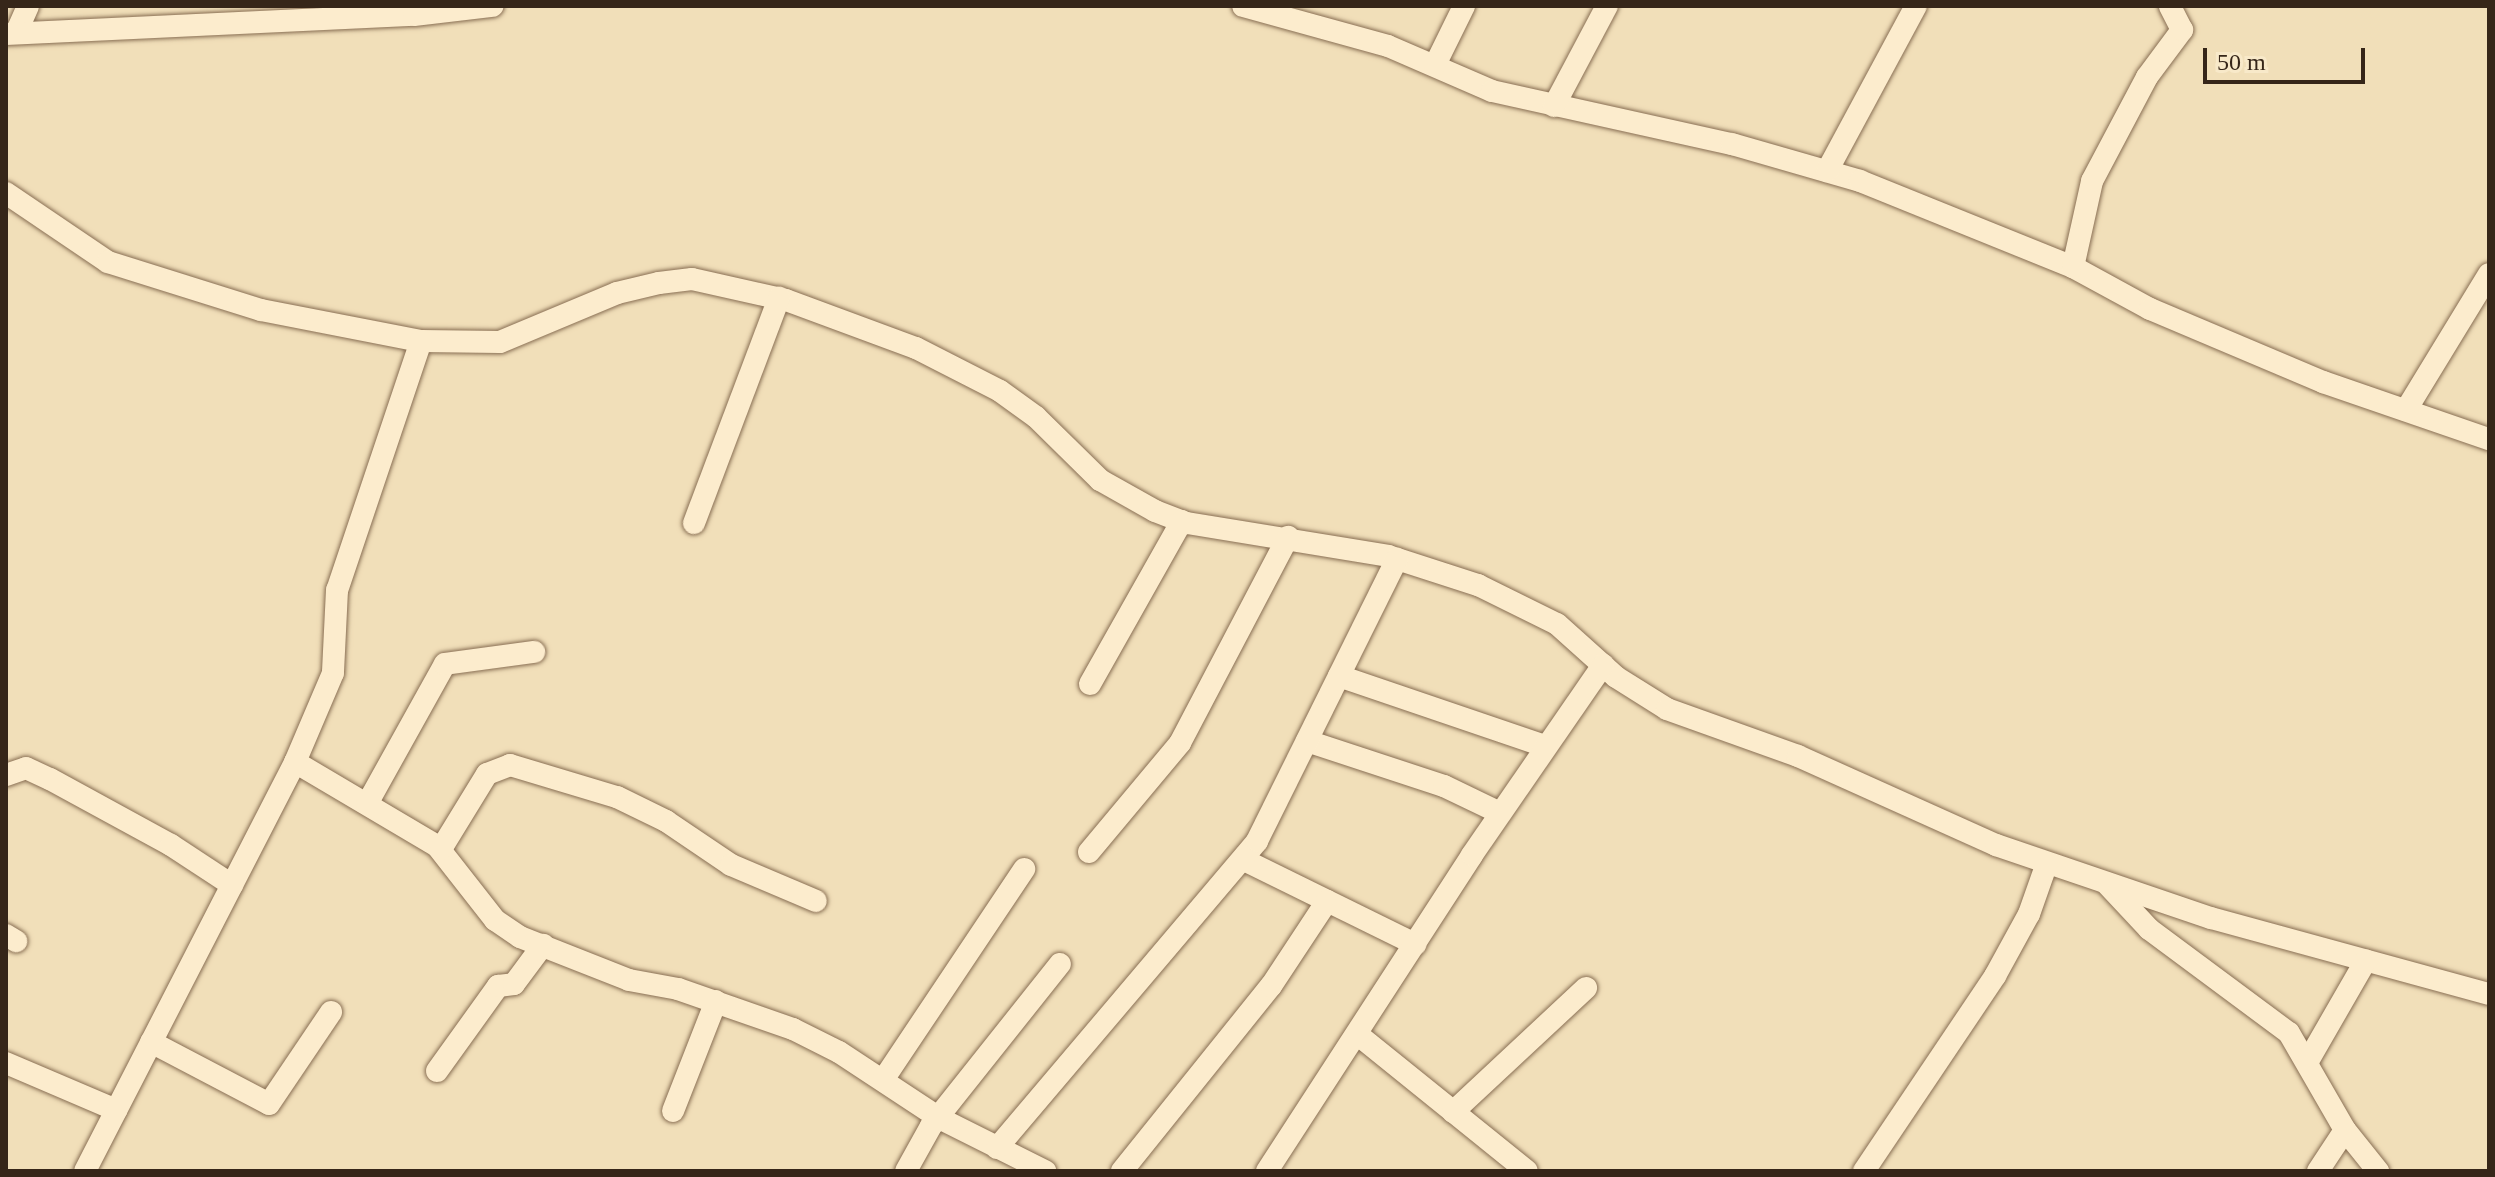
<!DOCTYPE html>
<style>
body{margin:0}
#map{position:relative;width:2495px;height:1177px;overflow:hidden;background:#f1dfb9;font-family:Georgia,serif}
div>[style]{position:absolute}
.roads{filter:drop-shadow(0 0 2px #886e53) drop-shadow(0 0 2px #886e53)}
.minor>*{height:22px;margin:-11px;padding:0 11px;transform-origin:11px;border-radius:11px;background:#fceccd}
span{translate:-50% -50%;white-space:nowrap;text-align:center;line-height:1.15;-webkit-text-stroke:6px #f8e9c9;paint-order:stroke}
.frame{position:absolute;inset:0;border:8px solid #362619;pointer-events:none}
.scale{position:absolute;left:2203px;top:48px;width:162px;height:36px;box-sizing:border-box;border:4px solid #362619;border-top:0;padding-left:10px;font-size:24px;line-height:28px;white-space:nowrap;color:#362619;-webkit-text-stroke:6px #f8e9c9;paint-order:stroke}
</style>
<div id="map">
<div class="roads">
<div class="minor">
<i style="left:1243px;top:6px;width:150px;rotate:15.4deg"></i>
<i style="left:1388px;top:46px;width:113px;rotate:23.4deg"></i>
<i style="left:1492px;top:91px;width:246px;rotate:12.5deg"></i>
<i style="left:1732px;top:144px;width:133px;rotate:16.1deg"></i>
<i style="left:1860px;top:181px;width:230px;rotate:22deg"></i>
<i style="left:2073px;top:267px;width:88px;rotate:28.6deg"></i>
<i style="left:2150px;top:309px;width:188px;rotate:22.9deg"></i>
<i style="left:2323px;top:382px;width:176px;rotate:19deg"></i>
<i style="left:17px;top:31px;width:27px;rotate:-66deg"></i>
<i style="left:6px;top:34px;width:408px;rotate:-2.7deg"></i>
<i style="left:414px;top:15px;width:79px;rotate:-6.6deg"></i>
<i style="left:1435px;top:65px;width:66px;rotate:-63.8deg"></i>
<i style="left:1554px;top:106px;width:113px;rotate:-62.1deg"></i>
<i style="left:1827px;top:171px;width:187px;rotate:-61.7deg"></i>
<i style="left:6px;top:193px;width:123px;rotate:34.1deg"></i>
<i style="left:108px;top:262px;width:160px;rotate:17.4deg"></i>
<i style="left:261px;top:310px;width:163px;rotate:11deg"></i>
<i style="left:421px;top:341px;width:79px;rotate:0.7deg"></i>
<i style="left:500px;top:342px;width:127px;rotate:-22.7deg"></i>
<i style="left:617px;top:293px;width:43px;rotate:-13.4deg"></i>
<i style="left:659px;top:283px;width:33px;rotate:-7deg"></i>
<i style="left:692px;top:279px;width:96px;rotate:12.6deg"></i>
<i style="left:786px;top:300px;width:139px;rotate:20.3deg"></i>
<i style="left:916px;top:348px;width:94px;rotate:27.1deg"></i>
<i style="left:1000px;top:391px;width:44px;rotate:35.8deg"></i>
<i style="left:1036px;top:417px;width:90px;rotate:44.5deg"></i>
<i style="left:1100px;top:480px;width:63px;rotate:29.4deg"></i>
<i style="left:1155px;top:511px;width:34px;rotate:21deg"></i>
<i style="left:1187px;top:523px;width:204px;rotate:9.3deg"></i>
<i style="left:1388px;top:556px;width:95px;rotate:17.9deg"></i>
<i style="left:1478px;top:585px;width:88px;rotate:26.3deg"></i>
<i style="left:1557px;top:624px;width:79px;rotate:41.9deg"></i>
<i style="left:1616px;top:677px;width:60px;rotate:32.1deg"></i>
<i style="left:1667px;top:709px;width:139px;rotate:19.7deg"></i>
<i style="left:1798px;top:756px;width:217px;rotate:24.2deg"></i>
<i style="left:1996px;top:845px;width:227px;rotate:18.8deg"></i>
<i style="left:2211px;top:918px;width:288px;rotate:15.3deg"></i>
<i style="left:2073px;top:267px;width:88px;rotate:-77.5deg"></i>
<i style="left:2092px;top:181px;width:118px;rotate:-62.1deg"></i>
<i style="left:2147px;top:77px;width:59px;rotate:-53.3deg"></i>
<i style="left:2182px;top:30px;width:27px;rotate:-117deg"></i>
<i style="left:421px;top:341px;width:263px;rotate:108.6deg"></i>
<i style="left:337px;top:590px;width:83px;rotate:92.8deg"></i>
<i style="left:333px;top:673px;width:97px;rotate:113.1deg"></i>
<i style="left:295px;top:762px;width:165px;rotate:30.6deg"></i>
<i style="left:437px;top:846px;width:94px;rotate:51.9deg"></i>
<i style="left:495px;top:920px;width:30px;rotate:34deg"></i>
<i style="left:520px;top:937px;width:117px;rotate:21.5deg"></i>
<i style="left:629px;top:980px;width:50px;rotate:10.4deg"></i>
<i style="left:678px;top:989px;width:122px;rotate:19.2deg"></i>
<i style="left:793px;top:1029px;width:51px;rotate:26.6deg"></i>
<i style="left:839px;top:1052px;width:120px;rotate:33.4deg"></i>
<i style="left:939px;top:1118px;width:119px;rotate:26.6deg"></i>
<i style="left:2406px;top:410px;width:159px;rotate:-58.6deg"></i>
<i style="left:694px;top:523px;width:241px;rotate:-69.3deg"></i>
<i style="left:1339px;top:676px;width:218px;rotate:18.8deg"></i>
<i style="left:1090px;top:684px;width:187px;rotate:-60.6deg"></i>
<i style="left:1307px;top:741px;width:144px;rotate:18.2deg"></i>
<i style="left:1444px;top:786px;width:62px;rotate:25.7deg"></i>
<i style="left:6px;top:775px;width:21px;rotate:-19deg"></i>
<i style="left:26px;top:768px;width:26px;rotate:25deg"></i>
<i style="left:50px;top:779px;width:138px;rotate:28.6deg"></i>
<i style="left:171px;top:845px;width:73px;rotate:33.3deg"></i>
<i style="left:367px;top:804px;width:160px;rotate:-60.9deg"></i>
<i style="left:445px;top:664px;width:90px;rotate:-7.7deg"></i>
<i style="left:441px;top:849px;width:88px;rotate:-58.5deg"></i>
<i style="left:487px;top:774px;width:25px;rotate:-21deg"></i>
<i style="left:510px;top:765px;width:112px;rotate:16.7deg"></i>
<i style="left:617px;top:797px;width:55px;rotate:26.1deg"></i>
<i style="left:666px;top:821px;width:78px;rotate:34.1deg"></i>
<i style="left:731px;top:865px;width:92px;rotate:23deg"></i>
<i style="left:1089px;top:852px;width:142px;rotate:-50.1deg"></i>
<i style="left:1180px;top:743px;width:233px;rotate:-62.3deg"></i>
<i style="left:1244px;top:860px;width:191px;rotate:26.2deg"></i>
<i style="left:2106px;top:883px;width:63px;rotate:46.9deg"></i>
<i style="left:2149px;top:929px;width:174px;rotate:36.6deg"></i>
<i style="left:2289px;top:1033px;width:112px;rotate:60deg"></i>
<i style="left:2345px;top:1130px;width:53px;rotate:51.2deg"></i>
<i style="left:6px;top:935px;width:12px;rotate:31deg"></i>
<i style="left:1357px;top:1034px;width:218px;rotate:38.9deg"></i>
<i style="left:151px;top:1042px;width:133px;rotate:27.7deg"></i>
<i style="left:269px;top:1104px;width:111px;rotate:-56deg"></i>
<i style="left:2308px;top:1061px;width:116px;rotate:-60.1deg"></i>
<i style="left:6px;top:1063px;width:120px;rotate:23.1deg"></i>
<i style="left:437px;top:1071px;width:105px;rotate:-54.3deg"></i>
<i style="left:498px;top:986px;width:16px;rotate:-7deg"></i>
<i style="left:514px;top:984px;width:49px;rotate:-53.4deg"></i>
<i style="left:883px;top:1080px;width:254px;rotate:-56.2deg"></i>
<i style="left:673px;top:1111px;width:118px;rotate:-68.6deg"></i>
<i style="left:1453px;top:1112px;width:182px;rotate:-43deg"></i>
<i style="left:997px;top:1148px;width:402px;rotate:-49.7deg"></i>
<i style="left:1257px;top:841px;width:315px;rotate:-63.6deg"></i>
<i style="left:85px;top:1171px;width:460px;rotate:-62.8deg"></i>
<i style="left:906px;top:1171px;width:51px;rotate:-60.9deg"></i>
<i style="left:931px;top:1126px;width:207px;rotate:-51.5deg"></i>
<i style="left:1122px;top:1171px;width:238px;rotate:-51.2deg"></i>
<i style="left:1271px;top:986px;width:102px;rotate:-56.6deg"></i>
<i style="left:1267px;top:1171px;width:377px;rotate:-57deg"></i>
<i style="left:1472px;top:855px;width:231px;rotate:-55.4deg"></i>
<i style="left:1864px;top:1171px;width:235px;rotate:-56.1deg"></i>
<i style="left:1995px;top:976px;width:71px;rotate:-61.3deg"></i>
<i style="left:2029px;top:914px;width:54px;rotate:-70.6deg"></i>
<i style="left:2318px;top:1171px;width:49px;rotate:-56.6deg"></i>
</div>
</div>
<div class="frame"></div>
<div class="scale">50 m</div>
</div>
